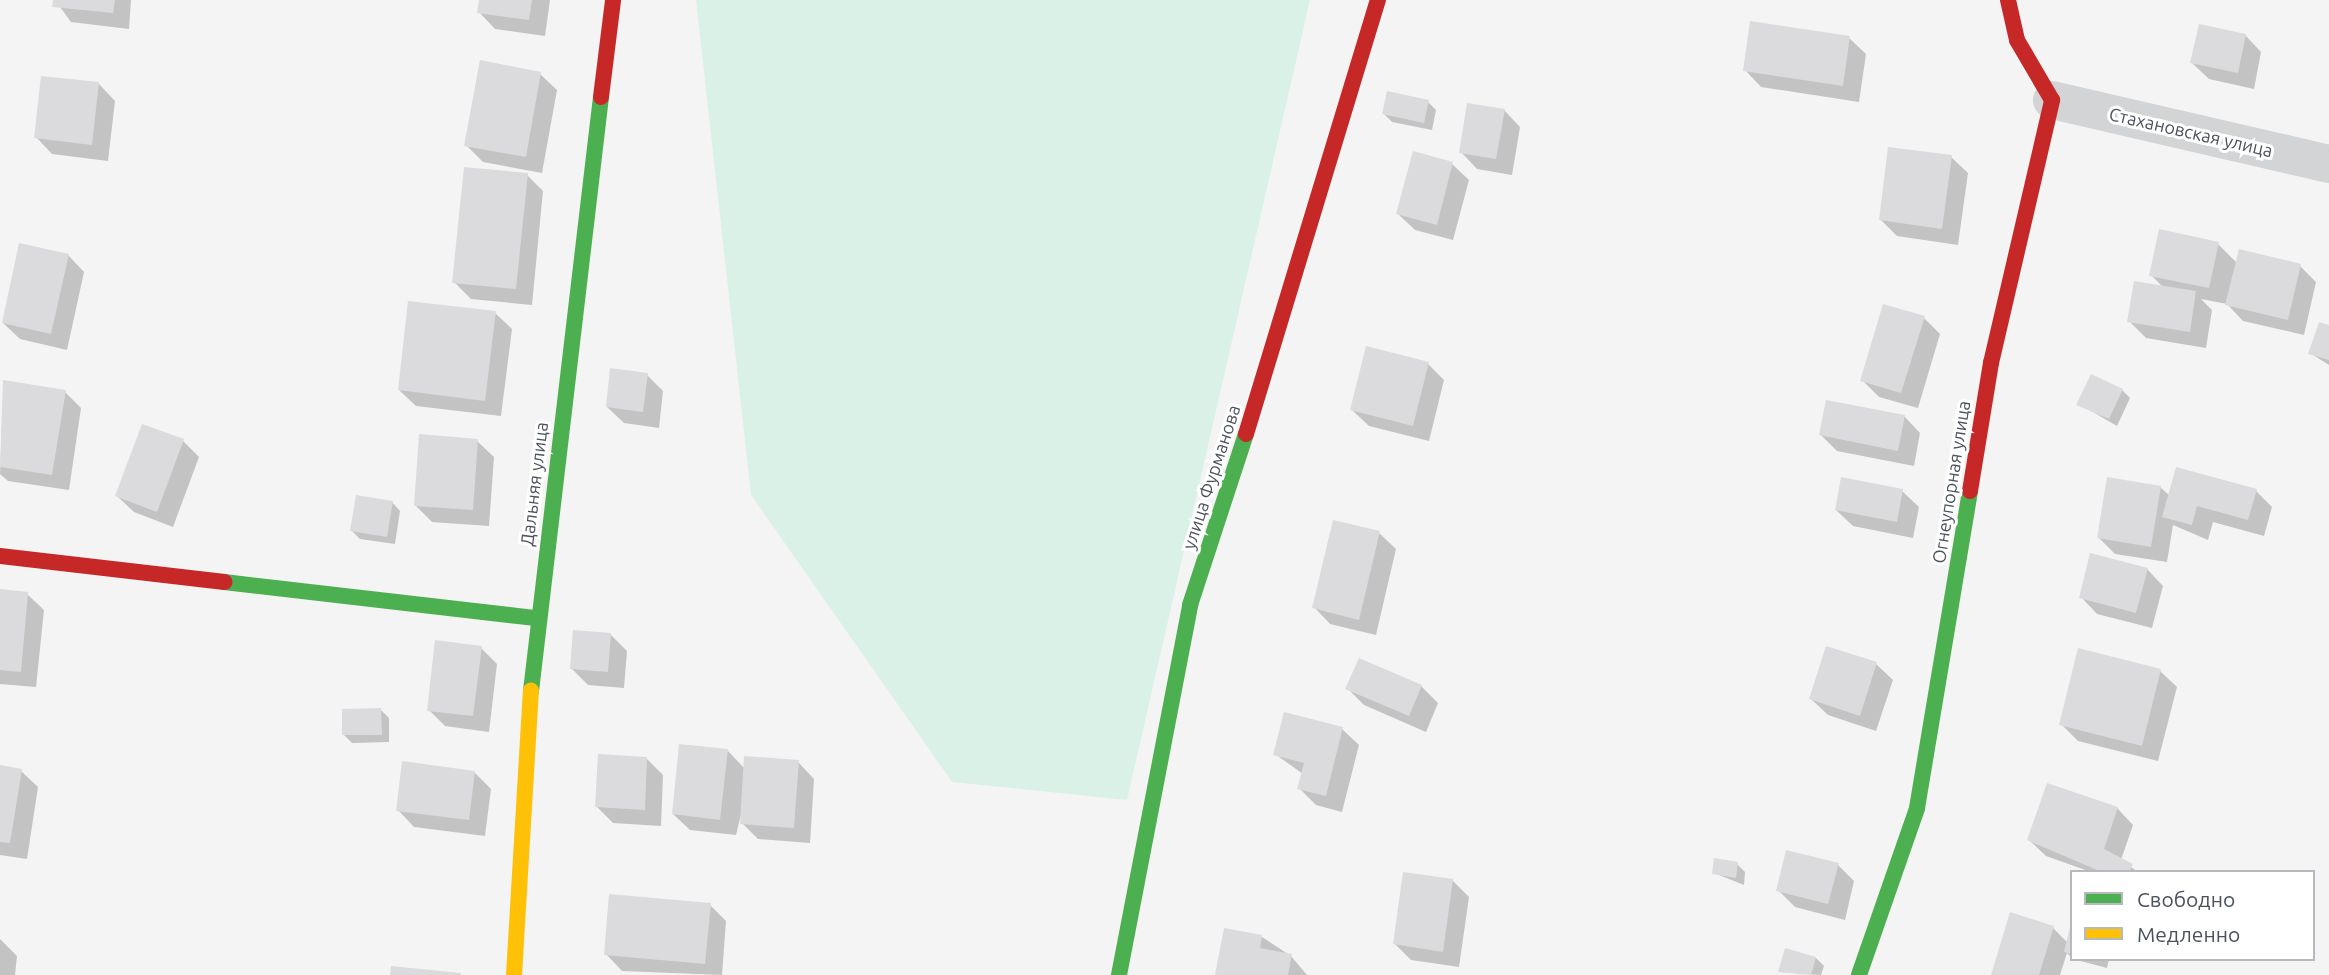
<!DOCTYPE html>
<meta charset="utf-8">
<style>
body{margin:0}
#map{position:relative;width:2329px;height:975px;overflow:hidden;background:#f4f4f4;font-family:Ubuntu,sans-serif}
div>[style]{position:absolute}
.green>*{inset:0;background:#daf1e8}
.shadow>*{inset:0;background:#0003}
.building>*{inset:0;background:#dbdbdd}
.street>*{height:38px;margin:-19px;padding:0 19px;transform-origin:19px;border-radius:19px;background:#d2d4d6}
.fast>*{height:16px;margin:-8px;padding:0 8px;transform-origin:8px;border-radius:8px;background:#4caf50}
.slow>*{height:16px;margin:-8px;padding:0 8px;transform-origin:8px;border-radius:8px;background:#ffc107}
.jam>*{height:16px;margin:-8px;padding:0 8px;transform-origin:8px;border-radius:8px;background:#c62828}
span{translate:-50% -50%;white-space:nowrap;text-align:center;line-height:1.15;-webkit-text-stroke:6px #fff;paint-order:stroke}
.street-label{font-size:18px;color:#4b515f}
.legend{position:absolute;left:2070px;top:870px;width:245px;height:91px;box-sizing:border-box;background:#fff;border:2px solid #b7b9bf;margin:0;padding:9px 12px;list-style:none;font-size:21px;color:#4b515f}
.legend li{display:flex;align-items:center;gap:14px;height:35px}
.legend b{width:35px;border:2px solid #b7b9bf}
</style>
<div id="map">
<div class="green">
<i style="clip-path:polygon(696px 0,1310px 0,1127px 800px,952px 782px,751px 495px)"></i>
</div>
<div class="shadow">
<i style="clip-path:polygon(55px 0,131px 0,129px 29px,71px 22px)"></i>
<i style="clip-path:polygon(480px 0,550px 0,545px 36px,495px 29px,479px 12px)"></i>
<i style="clip-path:polygon(2245px 35px,2261px 52px,2254px 89px,2209px 79px,2192px 63px)"></i>
<i style="clip-path:polygon(1849px 38px,1866px 54px,1859px 102px,1761px 87px,1745px 70px)"></i>
<i style="clip-path:polygon(540px 74px,557px 90px,542px 173px,483px 162px,466px 145px)"></i>
<i style="clip-path:polygon(99px 84px,115px 101px,108px 161px,52px 154px,36px 137px)"></i>
<i style="clip-path:polygon(1428px 102px,1436px 110px,1432px 130px,1392px 122px,1384px 114px)"></i>
<i style="clip-path:polygon(1504px 110px,1520px 127px,1512px 175px,1477px 169px,1461px 152px)"></i>
<i style="clip-path:polygon(1951px 157px,1968px 173px,1958px 245px,1897px 236px,1881px 220px)"></i>
<i style="clip-path:polygon(1452px 164px,1469px 180px,1453px 240px,1415px 230px,1398px 214px)"></i>
<i style="clip-path:polygon(527px 175px,543px 191px,532px 305px,471px 299px,454px 282px)"></i>
<i style="clip-path:polygon(2218px 244px,2237px 263px,2300px 266px,2316px 282px,2304px 335px,2243px 321px,2227px 304px,2201px 299px,2212px 310px,2206px 348px,2146px 338px,2129px 321px,2164px 288px,2151px 275px)"></i>
<i style="clip-path:polygon(68px 255px,84px 272px,67px 350px,20px 339px,3px 323px)"></i>
<i style="clip-path:polygon(495px 313px,512px 329px,501px 416px,416px 406px,399px 390px)"></i>
<i style="clip-path:polygon(1924px 318px,1940px 334px,1918px 408px,1879px 397px,1862px 380px)"></i>
<i style="clip-path:polygon(2329px 327px,2329px 365px,2310px 353px)"></i>
<i style="clip-path:polygon(1428px 364px,1444px 380px,1429px 441px,1369px 426px,1352px 410px)"></i>
<i style="clip-path:polygon(647px 375px,663px 391px,659px 428px,624px 423px,607px 407px)"></i>
<i style="clip-path:polygon(4px 382px,65px 392px,81px 408px,69px 490px,8px 481px,0 474px)"></i>
<i style="clip-path:polygon(2122px 390px,2130px 398px,2117px 426px,2079px 404px)"></i>
<i style="clip-path:polygon(1904px 416px,1920px 433px,1914px 466px,1837px 451px,1821px 435px)"></i>
<i style="clip-path:polygon(183px 441px,199px 457px,173px 527px,134px 512px,117px 496px)"></i>
<i style="clip-path:polygon(477px 441px,494px 457px,489px 526px,432px 522px,415px 505px)"></i>
<i style="clip-path:polygon(2160px 487px,2170px 496px,2256px 491px,2272px 507px,2264px 536px,2213px 522px,2208px 540px,2173px 525px,2167px 562px,2115px 554px,2099px 538px)"></i>
<i style="clip-path:polygon(1902px 491px,1919px 507px,1913px 538px,1853px 526px,1836px 510px)"></i>
<i style="clip-path:polygon(392px 502px,400px 511px,395px 544px,360px 539px,352px 531px)"></i>
<i style="clip-path:polygon(1379px 533px,1396px 549px,1376px 635px,1330px 624px,1314px 607px)"></i>
<i style="clip-path:polygon(2147px 569px,2163px 586px,2152px 628px,2097px 614px,2081px 597px)"></i>
<i style="clip-path:polygon(0 591px,27px 594px,44px 610px,36px 687px,0 684px)"></i>
<i style="clip-path:polygon(610px 634px,627px 651px,624px 688px,588px 685px,572px 669px)"></i>
<i style="clip-path:polygon(481px 648px,497px 664px,489px 732px,445px 726px,429px 710px)"></i>
<i style="clip-path:polygon(1876px 664px,1893px 680px,1876px 731px,1828px 715px,1811px 699px)"></i>
<i style="clip-path:polygon(2160px 671px,2177px 687px,2158px 761px,2078px 741px,2061px 724px)"></i>
<i style="clip-path:polygon(1421px 686px,1438px 703px,1426px 732px,1364px 705px,1348px 689px)"></i>
<i style="clip-path:polygon(381px 710px,389px 718px,389px 742px,352px 743px,344px 735px)"></i>
<i style="clip-path:polygon(1342px 729px,1359px 745px,1342px 812px,1316px 805px,1299px 788px,1303px 774px,1275px 754px)"></i>
<i style="clip-path:polygon(728px 751px,745px 769px,798px 762px,814px 779px,810px 843px,758px 839px,742px 823px,742px 810px,736px 835px,690px 830px,673px 814px)"></i>
<i style="clip-path:polygon(646px 758px,663px 775px,661px 826px,613px 823px,597px 807px)"></i>
<i style="clip-path:polygon(0 767px,21px 771px,38px 787px,27px 859px,0 855px)"></i>
<i style="clip-path:polygon(474px 772px,491px 789px,485px 836px,414px 827px,398px 810px)"></i>
<i style="clip-path:polygon(2117px 808px,2133px 825px,2121px 860px,2138px 872px,2091px 872px,2046px 856px,2029px 840px)"></i>
<i style="clip-path:polygon(1737px 864px,1745px 872px,1744px 885px,1714px 873px)"></i>
<i style="clip-path:polygon(1838px 865px,1854px 881px,1845px 920px,1795px 907px,1778px 890px)"></i>
<i style="clip-path:polygon(1453px 881px,1469px 897px,1459px 967px,1411px 960px,1395px 944px)"></i>
<i style="clip-path:polygon(710px 905px,726px 921px,722px 975px,622px 971px,606px 954px)"></i>
<i style="clip-path:polygon(2072px 926px,2072px 958px,2067px 953px,2060px 975px,1992px 975px,2053px 928px,2068px 943px)"></i>
<i style="clip-path:polygon(1262px 937px,1291px 956px,1307px 975px,1217px 975px)"></i>
<i style="clip-path:polygon(0 939px,17px 956px,15px 975px,0 975px)"></i>
<i style="clip-path:polygon(1816px 958px,1824px 966px,1821px 975px,1780px 972px)"></i>
<i style="clip-path:polygon(2073px 959px,2109px 959px,2107px 968px)"></i>
</div>
<div class="building">
<i style="clip-path:polygon(53px 0,115px 0,113px 13px,52px 7px)"></i>
<i style="clip-path:polygon(479px 0,532px 0,529px 20px,477px 13px)"></i>
<i style="clip-path:polygon(1750px 21px,1850px 36px,1843px 86px,1743px 71px)"></i>
<i style="clip-path:polygon(2199px 24px,2246px 34px,2238px 73px,2190px 63px)"></i>
<i style="clip-path:polygon(480px 60px,541px 72px,526px 157px,464px 146px)"></i>
<i style="clip-path:polygon(41px 76px,99px 82px,92px 145px,34px 138px)"></i>
<i style="clip-path:polygon(1387px 91px,1429px 100px,1424px 123px,1382px 114px)"></i>
<i style="clip-path:polygon(1467px 103px,1505px 109px,1496px 159px,1459px 153px)"></i>
<i style="clip-path:polygon(1888px 147px,1952px 155px,1942px 229px,1879px 220px)"></i>
<i style="clip-path:polygon(1413px 151px,1453px 162px,1437px 225px,1396px 214px)"></i>
<i style="clip-path:polygon(464px 167px,528px 173px,516px 289px,452px 283px)"></i>
<i style="clip-path:polygon(2159px 229px,2219px 242px,2209px 288px,2149px 276px)"></i>
<i style="clip-path:polygon(19px 243px,69px 254px,51px 334px,2px 323px)"></i>
<i style="clip-path:polygon(2239px 249px,2301px 264px,2288px 320px,2225px 305px)"></i>
<i style="clip-path:polygon(2134px 281px,2196px 291px,2190px 332px,2127px 322px)"></i>
<i style="clip-path:polygon(408px 301px,496px 311px,485px 401px,398px 390px)"></i>
<i style="clip-path:polygon(1883px 304px,1925px 316px,1901px 393px,1860px 381px)"></i>
<i style="clip-path:polygon(2319px 322px,2329px 325px,2329px 360px,2308px 354px)"></i>
<i style="clip-path:polygon(1366px 346px,1429px 362px,1413px 426px,1350px 410px)"></i>
<i style="clip-path:polygon(610px 368px,648px 373px,643px 412px,606px 407px)"></i>
<i style="clip-path:polygon(2091px 374px,2123px 389px,2109px 419px,2076px 405px)"></i>
<i style="clip-path:polygon(3px 380px,66px 390px,52px 475px,0 467px)"></i>
<i style="clip-path:polygon(1826px 400px,1905px 415px,1898px 451px,1819px 435px)"></i>
<i style="clip-path:polygon(142px 424px,184px 439px,157px 512px,115px 496px)"></i>
<i style="clip-path:polygon(419px 434px,478px 439px,473px 510px,414px 506px)"></i>
<i style="clip-path:polygon(2176px 467px,2257px 489px,2248px 520px,2197px 506px,2192px 525px,2162px 517px)"></i>
<i style="clip-path:polygon(1841px 477px,1903px 489px,1897px 522px,1835px 510px)"></i>
<i style="clip-path:polygon(2107px 477px,2161px 486px,2151px 547px,2097px 538px)"></i>
<i style="clip-path:polygon(356px 495px,393px 501px,387px 537px,350px 531px)"></i>
<i style="clip-path:polygon(1333px 520px,1380px 531px,1359px 620px,1312px 608px)"></i>
<i style="clip-path:polygon(2090px 553px,2148px 568px,2136px 613px,2079px 598px)"></i>
<i style="clip-path:polygon(0 589px,28px 592px,21px 672px,0 670px)"></i>
<i style="clip-path:polygon(573px 630px,611px 633px,608px 672px,570px 669px)"></i>
<i style="clip-path:polygon(435px 640px,482px 646px,473px 716px,427px 711px)"></i>
<i style="clip-path:polygon(1826px 646px,1877px 662px,1860px 716px,1809px 699px)"></i>
<i style="clip-path:polygon(2078px 648px,2161px 669px,2142px 746px,2059px 725px)"></i>
<i style="clip-path:polygon(1359px 658px,1422px 685px,1409px 716px,1345px 689px)"></i>
<i style="clip-path:polygon(381px 708px,382px 735px,342px 735px,342px 709px)"></i>
<i style="clip-path:polygon(1284px 712px,1343px 727px,1326px 796px,1297px 789px,1304px 763px,1273px 755px)"></i>
<i style="clip-path:polygon(679px 744px,728px 749px,720px 820px,672px 814px)"></i>
<i style="clip-path:polygon(598px 754px,647px 757px,645px 810px,595px 807px)"></i>
<i style="clip-path:polygon(744px 756px,799px 760px,794px 828px,740px 824px)"></i>
<i style="clip-path:polygon(402px 761px,475px 771px,469px 820px,396px 811px)"></i>
<i style="clip-path:polygon(0 765px,22px 769px,10px 843px,0 842px)"></i>
<i style="clip-path:polygon(2047px 783px,2118px 807px,2104px 849px,2133px 864px,2129px 872px,2102px 872px,2027px 840px)"></i>
<i style="clip-path:polygon(1786px 850px,1839px 863px,1828px 904px,1776px 891px)"></i>
<i style="clip-path:polygon(1714px 858px,1738px 862px,1736px 878px,1712px 874px)"></i>
<i style="clip-path:polygon(1403px 872px,1453px 879px,1443px 952px,1393px 944px)"></i>
<i style="clip-path:polygon(609px 894px,711px 903px,705px 964px,604px 955px)"></i>
<i style="clip-path:polygon(2010px 912px,2054px 926px,2039px 975px,1991px 975px)"></i>
<i style="clip-path:polygon(2071px 923px,2072px 923px,2072px 954px,2064px 952px)"></i>
<i style="clip-path:polygon(1224px 928px,1262px 935px,1260px 948px,1292px 954px,1288px 975px,1215px 975px)"></i>
<i style="clip-path:polygon(1785px 948px,1816px 957px,1811px 975px,1778px 972px)"></i>
<i style="clip-path:polygon(391px 966px,461px 973px,461px 975px,390px 975px)"></i>
</div>
<div class="street">
<i style="left:2052px;top:100px;width:284px;rotate:13deg"></i>
</div>
<div class="fast">
<i style="left:224px;top:582px;width:314px;rotate:6.6deg"></i>
<i style="left:531px;top:691px;width:598px;rotate:-83.28deg"></i>
<i style="left:1119px;top:975px;width:377px;rotate:-79.1deg"></i>
<i style="left:1190px;top:605px;width:180px;rotate:-71.9deg"></i>
<i style="left:1859px;top:975px;width:177px;rotate:-70.8deg"></i>
<i style="left:1917px;top:808px;width:321px;rotate:-80.5deg"></i>
</div>
<div class="slow">
<i style="left:514px;top:975px;width:285px;rotate:-86.6deg"></i>
</div>
<div class="jam">
<i style="left:601px;top:97px;width:98px;rotate:-82.9deg"></i>
<i style="left:1246px;top:434px;width:454px;rotate:-73.1deg"></i>
<i style="left:1970px;top:491px;width:130px;rotate:-80.7deg"></i>
<i style="left:1991px;top:363px;width:270px;rotate:-76.9deg"></i>
<i style="left:2052px;top:100px;width:69px;rotate:-120.3deg"></i>
<i style="left:2017px;top:40px;width:41px;rotate:-102.7deg"></i>
<i style="left:0;top:556px;width:226px;rotate:6.6deg"></i>
</div>
<div class="street-label">
<span style="left:2191px;top:132px;rotate:13deg">Стахановская улица</span>
<span style="left:1211px;top:477px;rotate:-72deg">улица Фурманова</span>
<span style="left:1951px;top:482px;rotate:-81deg">Огнеупорная улица</span>
<span style="left:534px;top:484px;rotate:-83deg">Дальняя улица</span>
</div>
<ul class="legend">
<li><b style="height:9px;background:#4caf50"></b>Свободно</li>
<li><b style="height:9px;background:#ffc107"></b>Медленно</li>
</ul>
</div>
